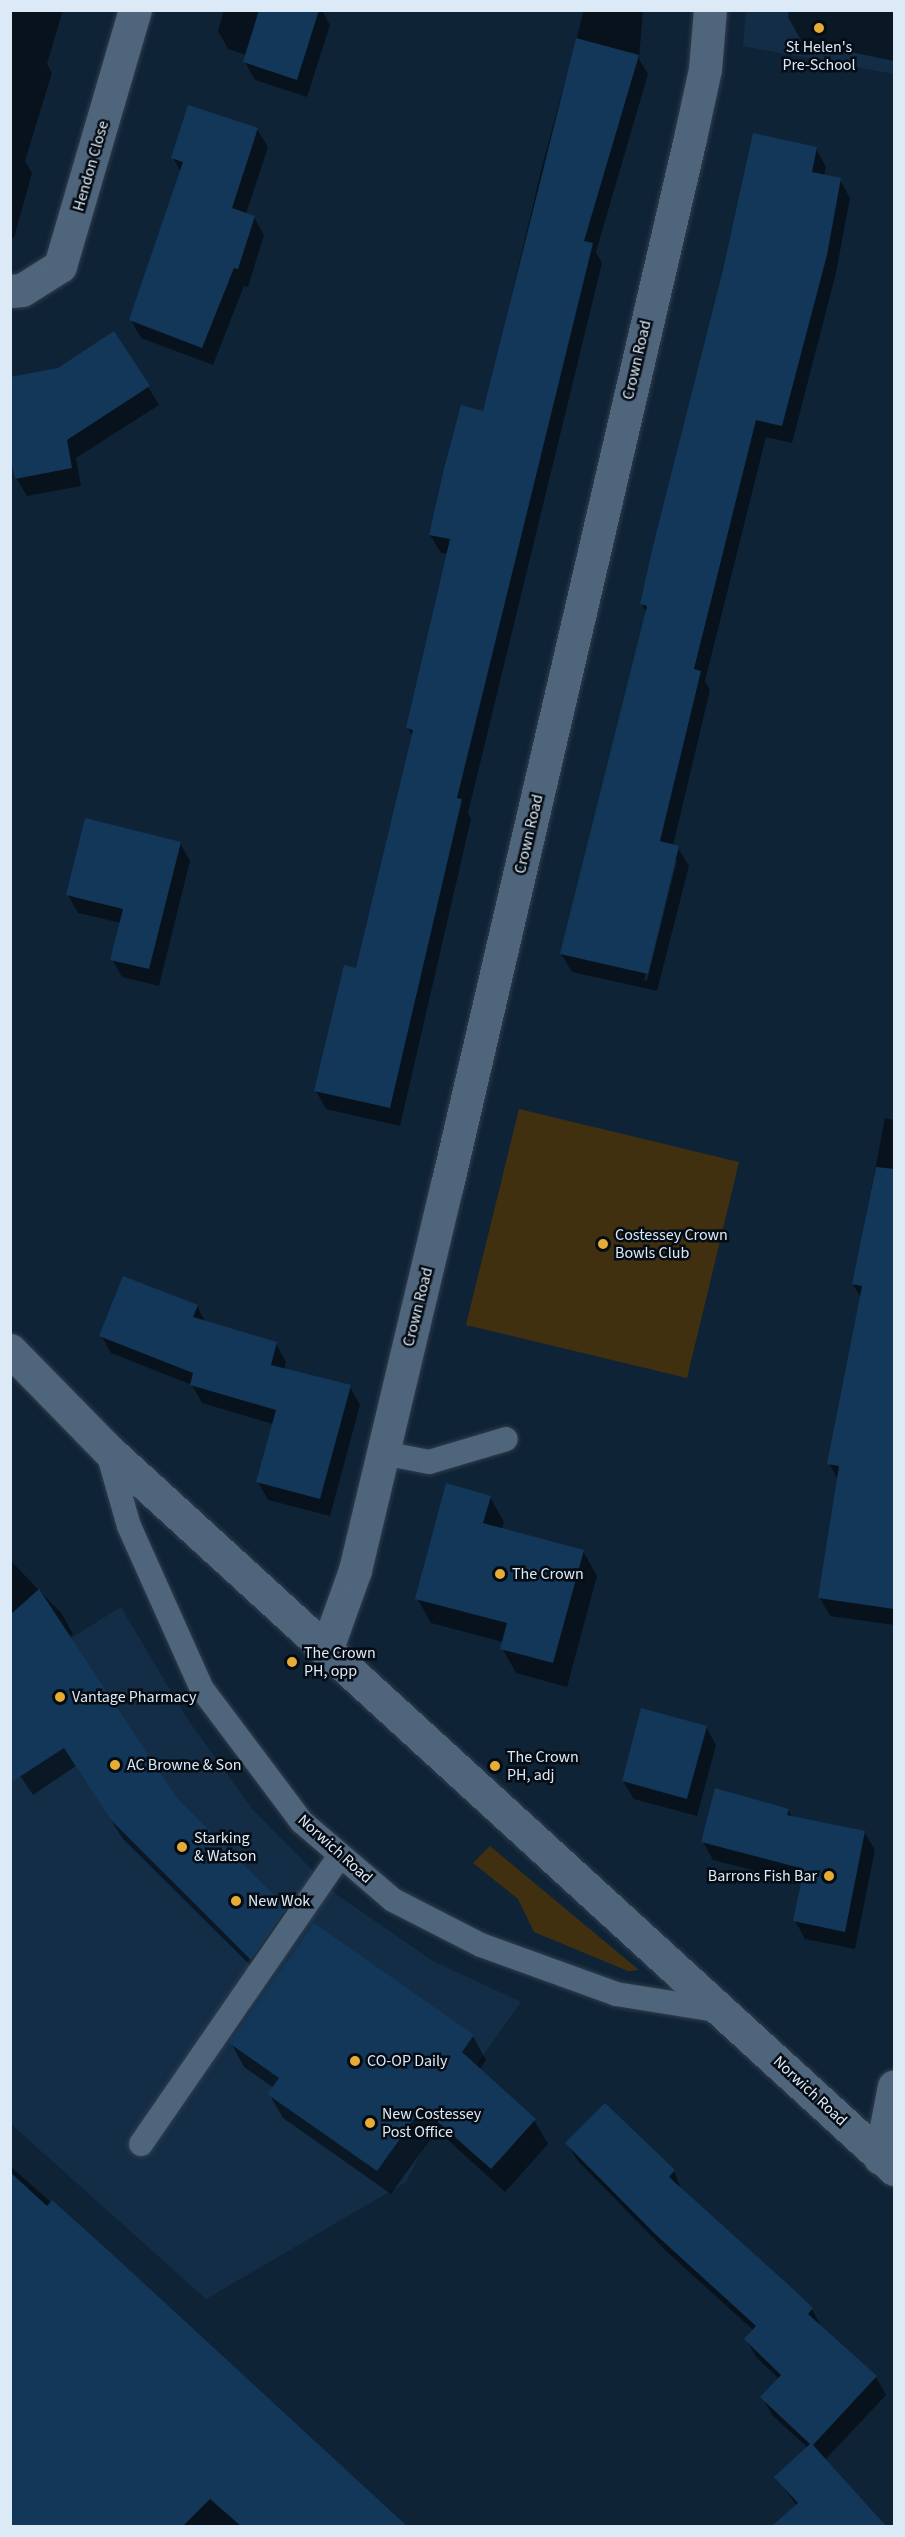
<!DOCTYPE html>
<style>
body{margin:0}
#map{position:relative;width:905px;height:2537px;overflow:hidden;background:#0f2336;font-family:"Source Sans 3",sans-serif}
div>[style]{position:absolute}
.built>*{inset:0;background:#142d46}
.green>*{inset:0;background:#413010}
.shadow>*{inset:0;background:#0007}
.building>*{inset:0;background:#123759}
.roads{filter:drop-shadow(0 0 2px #303d4d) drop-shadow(0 0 2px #303d4d)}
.service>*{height:24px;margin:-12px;padding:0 12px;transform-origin:12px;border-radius:12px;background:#4f657c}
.minor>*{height:33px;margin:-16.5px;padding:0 16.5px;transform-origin:16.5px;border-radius:16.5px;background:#4f657c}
.tertiary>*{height:33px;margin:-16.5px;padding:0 16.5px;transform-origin:16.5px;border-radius:16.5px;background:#4f657c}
.dots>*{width:16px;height:16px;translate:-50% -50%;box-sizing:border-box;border:3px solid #050c14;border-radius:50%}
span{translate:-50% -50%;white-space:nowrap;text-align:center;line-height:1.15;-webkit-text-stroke:5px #050c14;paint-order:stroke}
.poi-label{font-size:16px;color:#dce9f6}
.left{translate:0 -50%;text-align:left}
.right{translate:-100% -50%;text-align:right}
.street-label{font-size:16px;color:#dce9f6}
.frame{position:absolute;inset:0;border:12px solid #dce9f6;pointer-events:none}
</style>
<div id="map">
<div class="built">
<i style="clip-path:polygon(746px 11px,894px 11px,894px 74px,743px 46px)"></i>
<i style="clip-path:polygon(121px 1607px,186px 1717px,252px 1809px,337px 1895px,433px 1961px,521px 2002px,437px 2120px,406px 2182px,206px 2299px,11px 2124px,11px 1676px)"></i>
</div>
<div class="green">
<i style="clip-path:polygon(519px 1109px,739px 1162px,687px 1378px,466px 1325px)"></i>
<i style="clip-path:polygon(490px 1846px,639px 1970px,628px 1971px,534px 1932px,518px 1899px,473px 1863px)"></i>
</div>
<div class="shadow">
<i style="clip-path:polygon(10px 10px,63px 10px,47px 64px,52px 73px,25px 161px,32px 173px,14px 238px,10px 238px)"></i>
<i style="clip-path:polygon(224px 10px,322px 10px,330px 25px,307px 97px,255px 80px,245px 62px,247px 55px,228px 49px,218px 31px)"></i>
<i style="clip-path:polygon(584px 10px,643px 10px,639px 59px,648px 74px,596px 252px,602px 263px,468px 813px,471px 819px,400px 1126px,326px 1109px,316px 1091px,357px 970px,413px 737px,408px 728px,448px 554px,441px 553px,430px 535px,484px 412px,541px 171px)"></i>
<i style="clip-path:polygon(789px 10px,894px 10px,894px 61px,802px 42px,788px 17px)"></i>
<i style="clip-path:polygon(257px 129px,268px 147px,246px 214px,254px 217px,264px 235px,248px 287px,244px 286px,213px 365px,141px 338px,131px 320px,181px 172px,173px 158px)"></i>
<i style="clip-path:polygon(evenodd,816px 149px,826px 167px,824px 176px,840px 180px,850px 198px,836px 273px,792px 443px,766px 437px,705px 681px,710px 690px,673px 846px,678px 848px,689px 866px,657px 991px,572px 972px,561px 954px,647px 613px,641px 604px,816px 149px,674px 860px,677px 860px,647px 981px,644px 980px,674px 860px)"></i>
<i style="clip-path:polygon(148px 387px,159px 405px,76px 458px,81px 486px,27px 496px,16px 478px,10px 447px)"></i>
<i style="clip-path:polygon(180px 843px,190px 861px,159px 986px,122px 977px,112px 959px,121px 923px,78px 913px,68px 895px)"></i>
<i style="clip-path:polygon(885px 1118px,894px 1120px,894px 1625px,830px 1616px,820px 1598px,838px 1480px,829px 1463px,861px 1298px,853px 1284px)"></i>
<i style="clip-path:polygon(197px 1306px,206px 1323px,276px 1344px,286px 1362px,284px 1370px,350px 1387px,360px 1405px,330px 1516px,268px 1500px,258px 1482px,273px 1424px,202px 1403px,192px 1385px,111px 1353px,101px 1335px)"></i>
<i style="clip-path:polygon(490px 1497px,504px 1522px,502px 1529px,583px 1551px,597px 1576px,567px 1687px,516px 1673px,502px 1648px,503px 1642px,431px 1623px,417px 1598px)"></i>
<i style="clip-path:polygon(10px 1560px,62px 1614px,73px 1634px,69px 1638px,175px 1798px,286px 1909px,297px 1928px,263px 1978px,123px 1839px,76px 1766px,33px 1795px,10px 1761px)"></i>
<i style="clip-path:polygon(706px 1727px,716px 1745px,697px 1816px,634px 1799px,623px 1781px)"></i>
<i style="clip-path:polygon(788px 1810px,793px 1818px,864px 1832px,875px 1850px,855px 1949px,805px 1939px,795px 1921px,803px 1883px,713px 1860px,703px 1842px)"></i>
<i style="clip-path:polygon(473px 2036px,486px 2060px,479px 2070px,534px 2120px,548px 2144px,505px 2192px,437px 2130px,391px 2194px,283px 2118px,269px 2094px,274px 2088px,244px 2067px,231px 2043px)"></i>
<i style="clip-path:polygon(605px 2105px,674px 2171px,682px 2191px,791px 2289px,812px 2309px,822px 2328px,876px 2377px,886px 2395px,825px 2460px,884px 2526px,789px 2526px,784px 2518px,797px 2506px,776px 2477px,808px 2448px,772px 2415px,762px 2397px,779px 2379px,756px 2357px,746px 2339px,753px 2330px,666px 2251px,578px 2161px,567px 2144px)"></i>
<i style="clip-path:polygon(10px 2166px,111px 2255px,407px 2526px,10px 2526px)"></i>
</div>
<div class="building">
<i style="clip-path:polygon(259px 10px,319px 10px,297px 80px,243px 62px)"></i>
<i style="clip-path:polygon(576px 38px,639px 55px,584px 241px,593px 243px,457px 798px,462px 799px,390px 1108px,314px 1091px,344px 965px,356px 968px,413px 730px,406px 728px,450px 539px,429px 535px,444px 469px,461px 405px,483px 411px)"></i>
<i style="clip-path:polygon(188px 105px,258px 128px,232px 208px,255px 216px,238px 269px,234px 268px,202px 348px,129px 320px,183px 162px,171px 158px)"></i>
<i style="clip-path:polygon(753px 133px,817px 147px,812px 172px,841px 178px,827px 255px,782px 426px,756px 420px,694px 669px,701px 671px,660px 841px,679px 846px,648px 974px,560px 954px,647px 606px,640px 604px,654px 542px,723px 270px)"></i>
<i style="clip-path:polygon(114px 331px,150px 386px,67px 440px,72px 468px,15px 479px,10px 455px,10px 377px,58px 368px)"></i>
<i style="clip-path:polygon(85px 818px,181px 842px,149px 969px,110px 960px,123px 909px,66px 895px)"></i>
<i style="clip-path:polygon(876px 1167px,894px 1169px,894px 1609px,818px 1598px,839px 1466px,827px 1464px,862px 1286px,852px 1284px)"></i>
<i style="clip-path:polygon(123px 1276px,198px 1305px,193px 1317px,277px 1342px,271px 1365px,351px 1385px,320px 1499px,256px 1482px,276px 1410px,190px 1385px,193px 1373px,99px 1336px)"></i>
<i style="clip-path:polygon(446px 1483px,491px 1496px,483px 1523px,584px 1550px,553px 1663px,500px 1649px,507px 1623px,415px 1599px)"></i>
<i style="clip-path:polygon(39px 1589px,176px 1797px,287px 1908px,251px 1960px,110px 1819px,64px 1748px,10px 1783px,10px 1615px)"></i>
<i style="clip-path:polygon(641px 1708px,707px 1726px,687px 1799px,622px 1781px)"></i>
<i style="clip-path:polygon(715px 1788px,789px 1809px,787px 1815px,865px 1831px,845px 1932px,793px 1921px,804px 1869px,701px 1842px)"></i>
<i style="clip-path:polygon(314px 1923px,474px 2035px,462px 2052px,536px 2119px,491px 2169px,422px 2108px,377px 2171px,267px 2094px,279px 2078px,229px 2043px)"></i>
<i style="clip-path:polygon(605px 2103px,675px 2170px,669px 2177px,792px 2288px,813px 2308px,808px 2314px,877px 2376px,813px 2445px,886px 2526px,772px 2526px,798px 2503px,774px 2477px,810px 2444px,760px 2397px,781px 2375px,744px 2339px,756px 2326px,655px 2234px,565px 2143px)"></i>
<i style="clip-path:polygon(10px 2172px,47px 2206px,52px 2200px,112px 2254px,407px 2526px,241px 2526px,210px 2499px,183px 2526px,10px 2526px)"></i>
</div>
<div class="roads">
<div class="service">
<i style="left:107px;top:1449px;width:80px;rotate:74.1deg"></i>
<i style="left:129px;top:1526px;width:179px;rotate:65.9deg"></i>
<i style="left:202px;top:1689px;width:166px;rotate:53.1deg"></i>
<i style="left:302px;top:1822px;width:120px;rotate:40.6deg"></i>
<i style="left:393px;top:1900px;width:99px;rotate:27.1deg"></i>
<i style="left:481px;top:1945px;width:144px;rotate:19.9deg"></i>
<i style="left:616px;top:1994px;width:107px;rotate:9.1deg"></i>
<i style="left:383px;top:1453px;width:47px;rotate:11.1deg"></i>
<i style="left:429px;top:1462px;width:80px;rotate:-16.6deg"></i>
<i style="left:141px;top:2144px;width:350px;rotate:-55.4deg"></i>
</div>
<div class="minor">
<i style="left:10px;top:291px;width:12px;rotate:-5deg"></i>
<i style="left:22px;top:290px;width:45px;rotate:-32.3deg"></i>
<i style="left:60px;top:266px;width:267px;rotate:-73.7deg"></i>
<i style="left:326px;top:1651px;width:86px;rotate:-70.3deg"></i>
<i style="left:355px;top:1570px;width:396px;rotate:-76.6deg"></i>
<i style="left:447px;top:1185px;width:1075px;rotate:-76.93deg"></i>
<i style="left:690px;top:138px;width:71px;rotate:-77.7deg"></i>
<i style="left:705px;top:69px;width:59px;rotate:-85.2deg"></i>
<i style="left:880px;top:2158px;width:73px;rotate:-79deg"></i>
</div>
<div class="tertiary">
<i style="left:10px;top:1350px;width:139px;rotate:45.6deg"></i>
<i style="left:107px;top:1449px;width:1067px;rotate:42.45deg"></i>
</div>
</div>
<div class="dots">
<i style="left:819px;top:28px;background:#e7ac36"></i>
<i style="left:603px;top:1244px;background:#e7ac36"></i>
<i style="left:500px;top:1574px;background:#e7ac36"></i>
<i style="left:292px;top:1662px;background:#e7ac36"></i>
<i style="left:60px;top:1697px;background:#e7ac36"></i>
<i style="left:115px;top:1765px;background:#e7ac36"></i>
<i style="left:495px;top:1766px;background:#e7ac36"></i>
<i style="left:182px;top:1847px;background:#e7ac36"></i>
<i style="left:829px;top:1876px;background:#e7ac36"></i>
<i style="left:236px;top:1901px;background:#e7ac36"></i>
<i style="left:355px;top:2061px;background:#e7ac36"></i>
<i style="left:370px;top:2123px;background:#e7ac36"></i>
</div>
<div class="poi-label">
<span style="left:819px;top:56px">St Helen's<br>Pre-School</span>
<span class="left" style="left:615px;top:1244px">Costessey Crown<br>Bowls Club</span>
<span class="left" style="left:512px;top:1574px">The Crown</span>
<span class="left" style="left:304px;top:1662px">The Crown<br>PH, opp</span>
<span class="left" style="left:72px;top:1697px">Vantage Pharmacy</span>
<span class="left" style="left:507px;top:1766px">The Crown<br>PH, adj</span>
<span class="left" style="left:127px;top:1765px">AC Browne &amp; Son</span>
<span class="left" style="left:194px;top:1847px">Starking<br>&amp; Watson</span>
<span class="right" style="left:817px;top:1876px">Barrons Fish Bar</span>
<span class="left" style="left:248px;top:1901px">New Wok</span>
<span class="left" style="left:367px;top:2061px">CO-OP Daily</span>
<span class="left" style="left:382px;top:2123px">New Costessey<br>Post Office</span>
</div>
<div class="street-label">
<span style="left:91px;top:166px;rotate:-74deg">Hendon Close</span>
<span style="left:637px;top:360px;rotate:-77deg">Crown Road</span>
<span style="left:529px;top:834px;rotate:-77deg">Crown Road</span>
<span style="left:418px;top:1307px;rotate:-76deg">Crown Road</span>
<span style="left:335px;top:1849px;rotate:42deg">Norwich Road</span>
<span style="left:810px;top:2091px;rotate:43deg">Norwich Road</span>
</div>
<div class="frame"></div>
</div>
